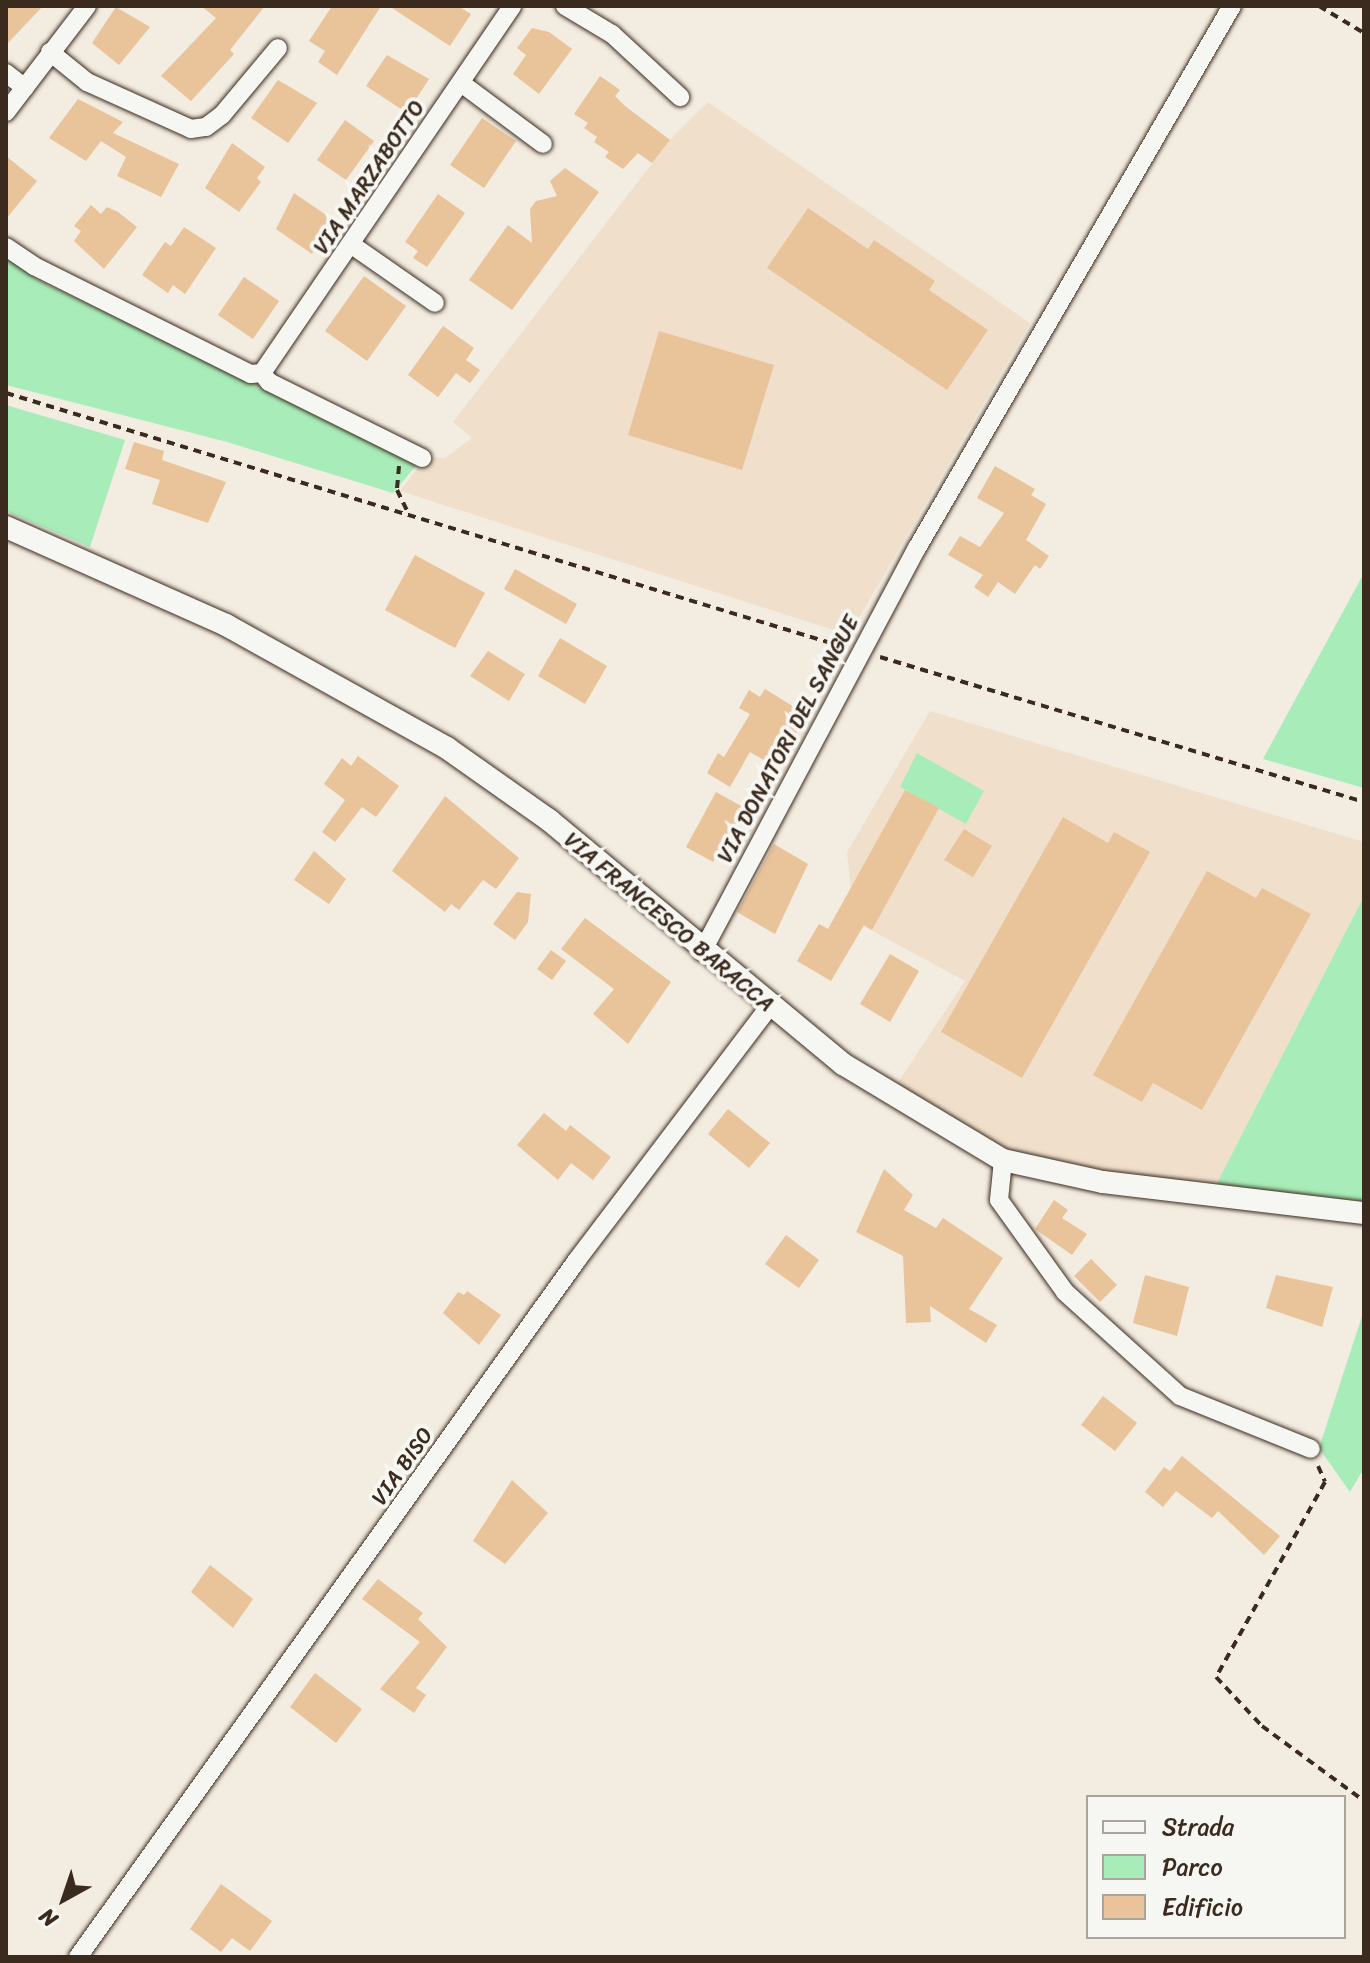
<!DOCTYPE html>
<style>
body{margin:0}
#map{position:relative;width:1370px;height:1963px;overflow:hidden;background:#f3ece0;font-family:Sriracha,sans-serif}
div>[style]{position:absolute}
.built>*{inset:0;background:#f0e0cb}
.green>*{inset:0;background:#a8edb9}
.building>*{inset:0;background:#e9c39a}
.path>*{height:4px;margin-top:-2px;transform-origin:0;background:repeating-linear-gradient(90deg,#3b2a1e 0 8px,transparent 0 14px)}
.roads{filter:drop-shadow(0 0 2px #3b2a1e) drop-shadow(0 0 2px #3b2a1e)}
.minor>*{height:18px;margin:-9px;padding:0 9px;transform-origin:9px;border-radius:9px;background:#f6f6f2}
.tertiary>*{height:22px;margin:-11px;padding:0 11px;transform-origin:11px;border-radius:11px;background:#f6f6f2}
span{translate:-50% -50%;white-space:nowrap;text-align:center;line-height:1.15;-webkit-text-stroke:8px #f6f6f2;paint-order:stroke}
.street-label{font-size:22px;color:#3b2a1e}
.frame{position:absolute;inset:0;border:8px solid #3b2a1e;pointer-events:none}
.legend{position:absolute;left:1086px;top:1795px;width:260px;height:144px;box-sizing:border-box;background:#f6f6f2;border:2px solid #aba49d;margin:0;padding:10px 14px;list-style:none;font-size:24px;color:#3b2a1e}
.legend li{display:flex;align-items:center;gap:16px;height:40px}
.legend b{width:40px;border:2px solid #aba49d}
.north{position:absolute;left:24px;top:1859px;width:80px;height:80px;-webkit-text-stroke:6px #f6f6f2;paint-order:stroke;rotate:220deg;font-size:22px;font-weight:700;line-height:32px;text-align:center;color:#3b2a1e}
.north::after{content:'';display:block;margin:auto;width:28px;height:36px;background:#3b2a1e;clip-path:polygon(50% 0,100% 100%,50% 72%,0 100%)}
</style>
<div id="map">
<div class="built">
<i style="clip-path:polygon(708px 102px,1030px 323px,849px 635px,400px 491px,426px 457px,445px 458px,472px 438px,453px 422px,670px 140px)"></i>
<i style="clip-path:polygon(930px 711px,1364px 842px,1364px 896px,1215px 1187px,1112px 1176px,1013px 1152px,939px 1116px,897px 1084px,965px 981px,854px 921px,847px 852px)"></i>
</div>
<div class="green">
<i style="clip-path:polygon(6px 257px,36px 279px,419px 462px,393px 493px,227px 442px,6px 385px)"></i>
<i style="clip-path:polygon(6px 405px,125px 440px,90px 547px,6px 511px)"></i>
<i style="clip-path:polygon(1364px 573px,1364px 788px,1263px 759px)"></i>
<i style="clip-path:polygon(917px 753px,984px 791px,966px 824px,900px 787px)"></i>
<i style="clip-path:polygon(1364px 896px,1364px 1205px,1215px 1187px)"></i>
<i style="clip-path:polygon(1364px 1310px,1364px 1468px,1350px 1492px,1319px 1448px)"></i>
</div>
<div class="building">
<i style="clip-path:polygon(6px 6px,43px 6px,6px 45px)"></i>
<i style="clip-path:polygon(201px 6px,265px 6px,230px 50px,234px 54px,191px 101px,161px 76px,216px 18px)"></i>
<i style="clip-path:polygon(332px 6px,381px 6px,337px 75px,318px 62px,325px 51px,309px 41px)"></i>
<i style="clip-path:polygon(389px 6px,458px 6px,471px 14px,450px 46px)"></i>
<i style="clip-path:polygon(116px 7px,150px 27px,119px 65px,92px 43px)"></i>
<i style="clip-path:polygon(532px 28px,549px 32px,572px 49px,539px 94px,513px 74px,526px 55px,517px 48px)"></i>
<i style="clip-path:polygon(387px 55px,429px 79px,407px 113px,366px 86px)"></i>
<i style="clip-path:polygon(600px 76px,620px 90px,615px 96px,625px 106px,670px 140px,652px 163px,638px 153px,623px 169px,605px 157px,609px 152px,594px 142px,597px 137px,584px 128px,588px 123px,574px 114px)"></i>
<i style="clip-path:polygon(278px 80px,317px 103px,288px 143px,251px 118px)"></i>
<i style="clip-path:polygon(78px 99px,123px 122px,113px 133px,179px 164px,161px 197px,117px 176px,126px 157px,101px 141px,86px 161px,49px 138px)"></i>
<i style="clip-path:polygon(482px 118px,516px 141px,484px 188px,450px 165px)"></i>
<i style="clip-path:polygon(345px 120px,374px 141px,346px 180px,317px 160px)"></i>
<i style="clip-path:polygon(232px 143px,265px 167px,257px 178px,261px 182px,239px 212px,205px 188px)"></i>
<i style="clip-path:polygon(6px 156px,37px 181px,6px 219px)"></i>
<i style="clip-path:polygon(565px 168px,599px 192px,512px 310px,469px 280px,508px 225px,532px 243px,530px 209px,536px 201px,557px 196px,550px 181px)"></i>
<i style="clip-path:polygon(294px 193px,329px 217px,312px 254px,276px 229px)"></i>
<i style="clip-path:polygon(438px 194px,465px 213px,427px 267px,413px 258px,418px 251px,405px 242px)"></i>
<i style="clip-path:polygon(91px 205px,101px 214px,107px 207px,118px 212px,137px 227px,104px 269px,74px 241px,81px 231px,74px 226px)"></i>
<i style="clip-path:polygon(808px 208px,868px 249px,874px 240px,935px 281px,929px 290px,988px 330px,947px 390px,767px 268px)"></i>
<i style="clip-path:polygon(184px 227px,216px 248px,185px 294px,173px 285px,168px 293px,142px 275px,165px 242px,171px 246px)"></i>
<i style="clip-path:polygon(364px 276px,406px 306px,367px 361px,325px 331px)"></i>
<i style="clip-path:polygon(244px 277px,279px 301px,253px 339px,218px 315px)"></i>
<i style="clip-path:polygon(443px 326px,474px 348px,466px 360px,480px 370px,470px 383px,456px 373px,438px 397px,408px 375px)"></i>
<i style="clip-path:polygon(659px 331px,774px 365px,742px 470px,628px 435px)"></i>
<i style="clip-path:polygon(134px 442px,164px 451px,162px 460px,226px 482px,208px 523px,152px 504px,160px 480px,125px 469px)"></i>
<i style="clip-path:polygon(995px 466px,1035px 489px,1031px 495px,1046px 504px,1026px 540px,1049px 556px,1040px 569px,1035px 565px,1015px 594px,998px 582px,988px 597px,974px 587px,983px 575px,948px 555px,960px 536px,980px 547px,1004px 513px,977px 498px)"></i>
<i style="clip-path:polygon(415px 555px,485px 593px,455px 648px,385px 610px)"></i>
<i style="clip-path:polygon(515px 569px,577px 604px,566px 624px,504px 589px)"></i>
<i style="clip-path:polygon(560px 638px,607px 666px,585px 704px,538px 676px)"></i>
<i style="clip-path:polygon(488px 651px,525px 674px,509px 701px,470px 676px)"></i>
<i style="clip-path:polygon(765px 689px,807px 715px,776px 767px,750px 752px,730px 787px,707px 773px,718px 753px,724px 757px,750px 714px,739px 708px,749px 690px,760px 697px)"></i>
<i style="clip-path:polygon(358px 756px,399px 786px,376px 817px,362px 807px,335px 842px,322px 832px,345px 800px,324px 784px,342px 758px,351px 766px)"></i>
<i style="clip-path:polygon(905px 790px,939px 808px,872px 930px,864px 925px,831px 981px,797px 961px,819px 924px,828px 929px)"></i>
<i style="clip-path:polygon(716px 792px,745px 808px,713px 862px,686px 847px)"></i>
<i style="clip-path:polygon(445px 796px,519px 858px,496px 889px,483px 880px,459px 910px,451px 904px,445px 912px,392px 871px)"></i>
<i style="clip-path:polygon(1063px 817px,1108px 843px,1114px 832px,1150px 852px,1022px 1078px,941px 1032px)"></i>
<i style="clip-path:polygon(964px 829px,992px 846px,973px 877px,944px 860px)"></i>
<i style="clip-path:polygon(774px 844px,808px 864px,775px 934px,737px 912px)"></i>
<i style="clip-path:polygon(314px 851px,346px 879px,329px 904px,294px 880px)"></i>
<i style="clip-path:polygon(1207px 871px,1256px 898px,1262px 888px,1311px 914px,1202px 1110px,1153px 1083px,1142px 1102px,1093px 1075px)"></i>
<i style="clip-path:polygon(517px 892px,531px 894px,528px 922px,515px 940px,493px 924px)"></i>
<i style="clip-path:polygon(585px 918px,671px 982px,628px 1044px,593px 1014px,614px 989px,561px 949px)"></i>
<i style="clip-path:polygon(551px 950px,566px 961px,552px 980px,537px 969px)"></i>
<i style="clip-path:polygon(890px 954px,919px 971px,890px 1022px,860px 1004px)"></i>
<i style="clip-path:polygon(728px 1109px,770px 1143px,749px 1168px,708px 1134px)"></i>
<i style="clip-path:polygon(544px 1113px,566px 1131px,570px 1125px,611px 1157px,593px 1180px,571px 1163px,558px 1180px,517px 1145px)"></i>
<i style="clip-path:polygon(884px 1169px,913px 1195px,904px 1210px,936px 1228px,943px 1218px,1003px 1258px,969px 1309px,997px 1325px,986px 1343px,930px 1306px,931px 1322px,906px 1323px,903px 1256px,856px 1232px)"></i>
<i style="clip-path:polygon(1054px 1200px,1068px 1210px,1062px 1218px,1087px 1234px,1072px 1255px,1035px 1229px)"></i>
<i style="clip-path:polygon(786px 1235px,819px 1260px,799px 1288px,765px 1264px)"></i>
<i style="clip-path:polygon(1091px 1259px,1117px 1285px,1100px 1302px,1074px 1276px)"></i>
<i style="clip-path:polygon(1145px 1275px,1189px 1287px,1177px 1336px,1133px 1323px)"></i>
<i style="clip-path:polygon(1276px 1275px,1333px 1287px,1322px 1327px,1266px 1308px)"></i>
<i style="clip-path:polygon(467px 1291px,501px 1315px,479px 1345px,443px 1313px,458px 1292px,464px 1295px)"></i>
<i style="clip-path:polygon(1103px 1396px,1137px 1423px,1115px 1451px,1081px 1425px)"></i>
<i style="clip-path:polygon(1182px 1456px,1280px 1536px,1264px 1555px,1218px 1511px,1212px 1518px,1176px 1491px,1163px 1507px,1145px 1492px,1164px 1467px,1170px 1471px)"></i>
<i style="clip-path:polygon(512px 1480px,548px 1513px,505px 1564px,473px 1541px)"></i>
<i style="clip-path:polygon(210px 1565px,253px 1599px,233px 1628px,191px 1592px)"></i>
<i style="clip-path:polygon(378px 1579px,423px 1613px,418px 1619px,447px 1647px,416px 1688px,426px 1695px,414px 1713px,380px 1689px,420px 1642px,362px 1599px)"></i>
<i style="clip-path:polygon(315px 1673px,362px 1709px,336px 1743px,290px 1707px)"></i>
<i style="clip-path:polygon(221px 1884px,272px 1921px,250px 1951px,232px 1938px,221px 1952px,190px 1929px)"></i>
</div>
<div class="path">
<i style="left:1319px;top:6px;width:52px;rotate:31deg"></i>
<i style="left:6px;top:393px;width:876px;rotate:16.86deg"></i>
<i style="left:399px;top:466px;width:24px;rotate:95deg"></i>
<i style="left:397px;top:490px;width:25px;rotate:64deg"></i>
<i style="left:880px;top:657px;width:505px;rotate:16.68deg"></i>
<i style="left:1318px;top:1466px;width:17px;rotate:66deg"></i>
<i style="left:1325px;top:1482px;width:223px;rotate:119.2deg"></i>
<i style="left:1216px;top:1677px;width:67px;rotate:46.8deg"></i>
<i style="left:1262px;top:1726px;width:127px;rotate:36.3deg"></i>
</div>
<div class="roads">
<div class="minor">
<i style="left:565px;top:6px;width:55px;rotate:30.8deg"></i>
<i style="left:612px;top:34px;width:93px;rotate:42.8deg"></i>
<i style="left:50px;top:52px;width:48px;rotate:39deg"></i>
<i style="left:87px;top:82px;width:114px;rotate:24.3deg"></i>
<i style="left:191px;top:129px;width:15px;rotate:-8deg"></i>
<i style="left:206px;top:127px;width:20px;rotate:-37deg"></i>
<i style="left:222px;top:115px;width:87px;rotate:-50.1deg"></i>
<i style="left:6px;top:73px;width:24px;rotate:38deg"></i>
<i style="left:461px;top:83px;width:102px;rotate:36.6deg"></i>
<i style="left:6px;top:112px;width:133px;rotate:-52.6deg"></i>
<i style="left:352px;top:245px;width:101px;rotate:34.9deg"></i>
<i style="left:6px;top:247px;width:34px;rotate:34deg"></i>
<i style="left:34px;top:266px;width:242px;rotate:26.5deg"></i>
<i style="left:251px;top:374px;width:11px;rotate:-5deg"></i>
<i style="left:262px;top:373px;width:444px;rotate:-55.7deg"></i>
<i style="left:262px;top:373px;width:11px;rotate:52deg"></i>
<i style="left:269px;top:382px;width:171px;rotate:26.4deg"></i>
<i style="left:702px;top:952px;width:458px;rotate:-62deg"></i>
<i style="left:917px;top:548px;width:627px;rotate:-59.84deg"></i>
<i style="left:1003px;top:1160px;width:40px;rotate:95.7deg"></i>
<i style="left:999px;top:1200px;width:113px;rotate:54.3deg"></i>
<i style="left:1065px;top:1292px;width:155px;rotate:42.1deg"></i>
<i style="left:1180px;top:1396px;width:141px;rotate:22deg"></i>
<i style="left:78px;top:1957px;width:857px;rotate:-54.4deg"></i>
<i style="left:577px;top:1260px;width:319px;rotate:-52.8deg"></i>
</div>
<div class="tertiary">
<i style="left:6px;top:527px;width:241px;rotate:24deg"></i>
<i style="left:226px;top:625px;width:253px;rotate:29.1deg"></i>
<i style="left:447px;top:748px;width:125px;rotate:35.2deg"></i>
<i style="left:549px;top:820px;width:382px;rotate:39.7deg"></i>
<i style="left:843px;top:1064px;width:187px;rotate:31deg"></i>
<i style="left:1003px;top:1160px;width:102px;rotate:12.4deg"></i>
<i style="left:1103px;top:1182px;width:263px;rotate:6.8deg"></i>
</div>
</div>
<div class="street-label">
<span style="left:369px;top:177px;rotate:-56deg">VIA MARZABOTTO</span>
<span style="left:788px;top:739px;rotate:-62deg">VIA DONATORI DEL SANGUE</span>
<span style="left:669px;top:922px;rotate:40deg">VIA FRANCESCO BARACCA</span>
<span style="left:402px;top:1466px;rotate:-55deg">VIA BISO</span>
</div>
<div class="frame"></div>
<ul class="legend">
<li><b style="height:10px;background:#f6f6f2"></b>Strada</li>
<li><b style="height:22px;background:#a8edb9"></b>Parco</li>
<li><b style="height:22px;background:#e9c39a"></b>Edificio</li>
</ul>
<div class="north">N</div>
</div>
